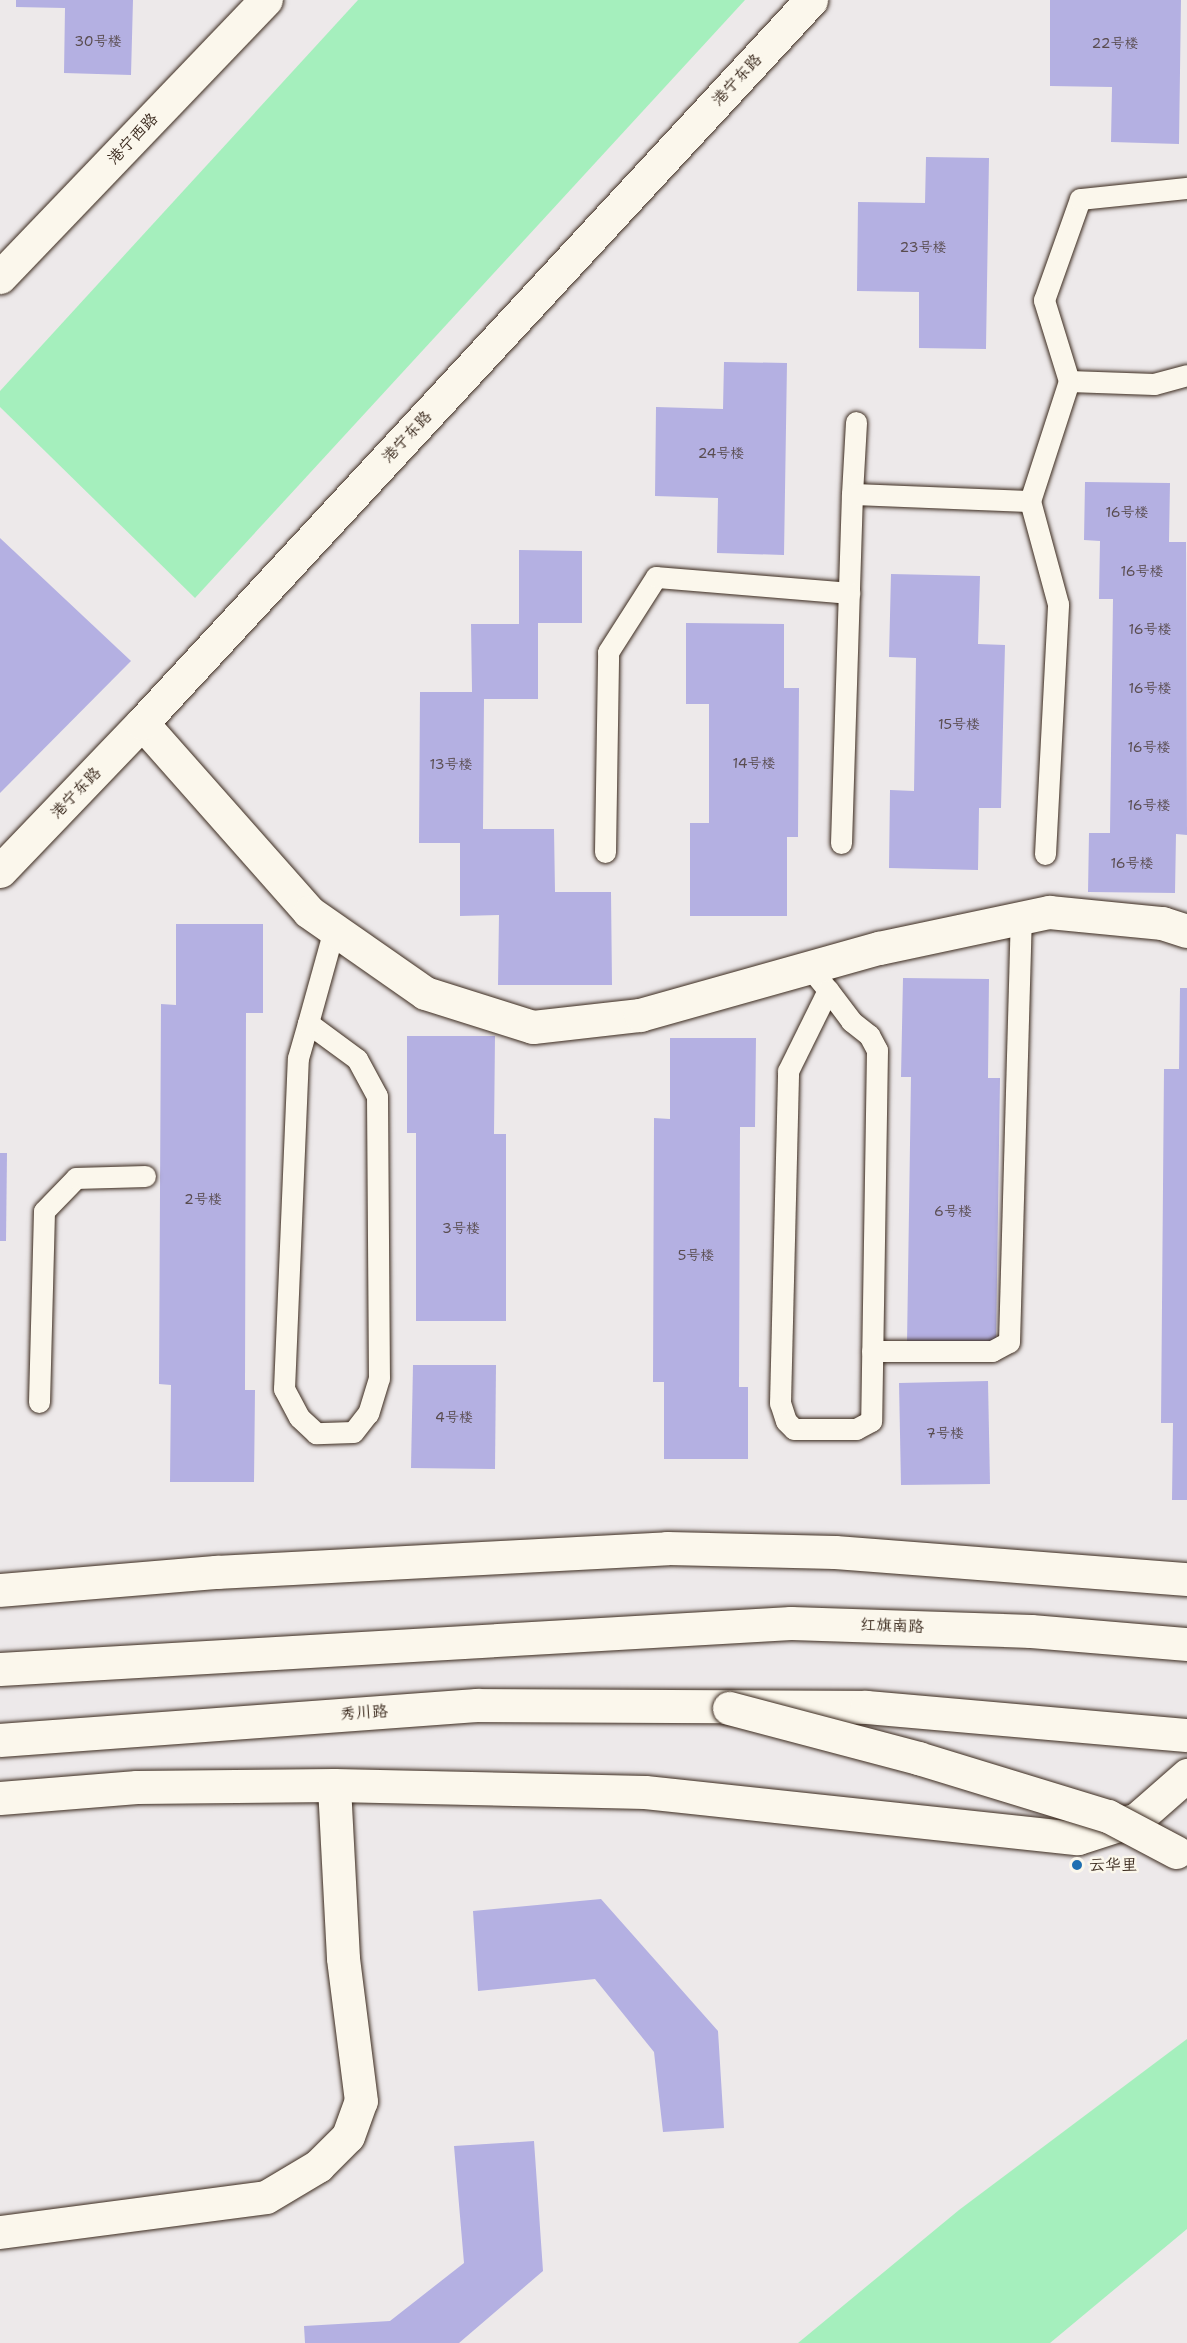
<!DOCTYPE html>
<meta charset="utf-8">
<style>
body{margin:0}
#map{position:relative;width:1187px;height:2343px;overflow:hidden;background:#ede9ea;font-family:"Shantell Sans","LXGW WenKai TC",sans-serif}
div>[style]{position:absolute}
.green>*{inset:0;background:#a5efbd}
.building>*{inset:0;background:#b4b0e2}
.roads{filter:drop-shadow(0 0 2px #3b2a1e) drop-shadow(0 0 2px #3b2a1e)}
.service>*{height:21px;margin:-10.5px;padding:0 10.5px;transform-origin:10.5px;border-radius:10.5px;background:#fbf7ec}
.minor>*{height:33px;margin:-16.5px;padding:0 16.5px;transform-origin:16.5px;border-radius:16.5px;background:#fbf7ec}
.primary>*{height:33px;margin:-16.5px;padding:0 16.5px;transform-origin:16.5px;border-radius:16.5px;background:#fbf7ec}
.bridges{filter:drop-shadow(0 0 2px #3b2a1e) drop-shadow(0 0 2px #3b2a1e)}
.secondary-bridge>*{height:33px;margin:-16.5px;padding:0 16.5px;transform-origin:16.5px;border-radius:16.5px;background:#fbf7ec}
.dots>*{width:16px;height:16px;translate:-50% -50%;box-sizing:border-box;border:3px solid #fbf7ec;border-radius:50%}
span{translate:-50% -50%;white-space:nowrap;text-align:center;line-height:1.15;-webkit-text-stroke:5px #fbf7ec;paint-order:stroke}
.number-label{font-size:14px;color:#594c4f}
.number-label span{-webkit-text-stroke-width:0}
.street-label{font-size:16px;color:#3b2a1e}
.poi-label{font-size:16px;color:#3b2a1e}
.left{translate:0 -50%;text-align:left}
</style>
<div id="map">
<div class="green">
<i style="clip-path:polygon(358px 0,745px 0,195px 598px,0 407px,0 391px)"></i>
<i style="clip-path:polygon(1187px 2039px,1187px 2229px,1050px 2343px,798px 2343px,959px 2210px)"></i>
</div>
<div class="building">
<i style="clip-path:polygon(16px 0,133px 0,131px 75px,64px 73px,65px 8px,16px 7px)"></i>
<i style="clip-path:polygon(1050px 0,1181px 0,1179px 144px,1111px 142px,1112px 87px,1050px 86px)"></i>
<i style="clip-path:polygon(926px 157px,989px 158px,986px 349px,919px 348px,919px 292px,857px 291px,858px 202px,925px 203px)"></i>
<i style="clip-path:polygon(724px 362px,787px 363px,784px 555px,717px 553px,718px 498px,655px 496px,656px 407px,723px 409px)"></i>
<i style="clip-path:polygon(1085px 482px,1170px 483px,1169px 542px,1186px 542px,1187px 835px,1176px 834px,1175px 893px,1088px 892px,1089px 833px,1110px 833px,1113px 599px,1099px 599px,1100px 541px,1084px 540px)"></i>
<i style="clip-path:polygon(0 538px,131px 661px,0 793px)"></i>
<i style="clip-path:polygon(519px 550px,582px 551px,582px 623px,538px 623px,538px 699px,484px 699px,483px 829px,554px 829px,555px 892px,611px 892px,612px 985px,498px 985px,499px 915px,460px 916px,460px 843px,419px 843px,420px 692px,472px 692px,471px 624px,519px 624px)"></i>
<i style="clip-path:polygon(891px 574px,980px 576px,978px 644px,1005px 645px,1001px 808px,979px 808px,978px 870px,889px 868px,890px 790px,914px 791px,916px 658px,889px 657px)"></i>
<i style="clip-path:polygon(686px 623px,784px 624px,784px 688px,799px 688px,798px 837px,787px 837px,787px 916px,690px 916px,690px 823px,709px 823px,709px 704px,686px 704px)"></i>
<i style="clip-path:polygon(176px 924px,263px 924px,263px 1013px,246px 1013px,245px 1390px,255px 1390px,254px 1482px,170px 1482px,171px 1385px,159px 1384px,161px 1004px,176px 1005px)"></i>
<i style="clip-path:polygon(903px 978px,989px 979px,988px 1078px,1000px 1078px,996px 1345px,907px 1344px,911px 1077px,901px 1077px)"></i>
<i style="clip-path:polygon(1180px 988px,1187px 988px,1187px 1500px,1172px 1500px,1173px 1423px,1161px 1423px,1164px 1069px,1179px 1069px)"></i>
<i style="clip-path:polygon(407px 1036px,495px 1036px,494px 1134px,506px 1134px,506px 1321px,416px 1321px,416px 1133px,407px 1133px)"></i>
<i style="clip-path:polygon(670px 1038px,756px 1038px,755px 1127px,740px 1127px,739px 1387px,748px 1387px,748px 1459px,664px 1459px,664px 1382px,653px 1382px,654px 1118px,670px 1119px)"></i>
<i style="clip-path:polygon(0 1153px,7px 1153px,6px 1241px,0 1241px)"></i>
<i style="clip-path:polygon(413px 1365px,496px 1365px,495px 1469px,411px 1468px)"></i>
<i style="clip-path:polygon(988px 1381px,990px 1484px,901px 1485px,899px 1383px)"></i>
<i style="clip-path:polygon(601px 1899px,718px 2031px,724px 2128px,663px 2132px,654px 2052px,595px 1979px,478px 1991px,473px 1911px)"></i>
<i style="clip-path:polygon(534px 2141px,543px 2271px,459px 2343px,305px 2343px,304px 2326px,390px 2321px,464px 2263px,454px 2146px)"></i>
</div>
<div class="roads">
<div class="service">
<i style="left:1069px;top:381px;width:85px;rotate:2deg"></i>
<i style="left:1154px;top:384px;width:34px;rotate:-15deg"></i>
<i style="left:852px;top:494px;width:72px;rotate:-86.8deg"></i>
<i style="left:841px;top:843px;width:349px;rotate:-88.2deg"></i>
<i style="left:852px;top:494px;width:178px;rotate:2.3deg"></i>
<i style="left:605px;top:852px;width:200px;rotate:-89.1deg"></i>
<i style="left:608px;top:652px;width:89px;rotate:-57.4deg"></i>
<i style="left:656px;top:577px;width:194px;rotate:4.7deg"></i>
<i style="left:1045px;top:854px;width:250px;rotate:-87deg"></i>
<i style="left:1058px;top:604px;width:107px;rotate:-105.2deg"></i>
<i style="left:1030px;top:501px;width:126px;rotate:-72deg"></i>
<i style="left:1069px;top:381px;width:85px;rotate:-107.2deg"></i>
<i style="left:1044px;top:300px;width:107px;rotate:-70.4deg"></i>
<i style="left:1080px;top:199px;width:108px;rotate:-5.9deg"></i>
<i style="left:810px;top:968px;width:28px;rotate:51deg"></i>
<i style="left:828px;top:990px;width:39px;rotate:53deg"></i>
<i style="left:851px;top:1021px;width:23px;rotate:38deg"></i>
<i style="left:869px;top:1035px;width:17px;rotate:62deg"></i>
<i style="left:877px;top:1050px;width:371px;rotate:90.9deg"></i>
<i style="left:871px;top:1421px;width:17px;rotate:152deg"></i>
<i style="left:856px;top:1429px;width:62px;rotate:180deg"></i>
<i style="left:794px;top:1429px;width:11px;rotate:-135deg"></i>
<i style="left:786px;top:1421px;width:19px;rotate:-108deg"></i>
<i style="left:780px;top:1403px;width:332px;rotate:-88.6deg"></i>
<i style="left:788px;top:1071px;width:90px;rotate:-63.7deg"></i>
<i style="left:308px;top:1023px;width:61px;rotate:36.3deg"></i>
<i style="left:357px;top:1059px;width:42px;rotate:61.6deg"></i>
<i style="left:377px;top:1096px;width:282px;rotate:89.6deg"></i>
<i style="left:379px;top:1378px;width:37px;rotate:107deg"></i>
<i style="left:368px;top:1413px;width:24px;rotate:128deg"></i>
<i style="left:353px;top:1432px;width:37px;rotate:178deg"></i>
<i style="left:316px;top:1433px;width:23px;rotate:-137deg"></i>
<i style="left:299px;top:1417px;width:32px;rotate:-118deg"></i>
<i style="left:284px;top:1389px;width:331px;rotate:-87.6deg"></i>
<i style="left:298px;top:1058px;width:36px;rotate:-74deg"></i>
<i style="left:308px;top:1023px;width:98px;rotate:-74.5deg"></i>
<i style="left:872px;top:1351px;width:120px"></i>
<i style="left:992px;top:1351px;width:19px;rotate:-28deg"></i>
<i style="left:1009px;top:1342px;width:424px;rotate:-88.4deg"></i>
<i style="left:39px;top:1402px;width:191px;rotate:-88.5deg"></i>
<i style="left:44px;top:1211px;width:46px;rotate:-45.9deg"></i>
<i style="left:76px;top:1178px;width:69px;rotate:-1.7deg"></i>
</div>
<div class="minor">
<i style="left:0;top:277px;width:384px;rotate:-46.2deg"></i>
<i style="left:142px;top:723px;width:252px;rotate:48.5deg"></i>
<i style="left:309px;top:912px;width:141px;rotate:34.9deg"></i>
<i style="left:425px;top:993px;width:113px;rotate:17.5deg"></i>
<i style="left:533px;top:1027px;width:108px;rotate:-6.4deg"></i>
<i style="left:640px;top:1015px;width:248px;rotate:-15.7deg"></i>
<i style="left:879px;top:948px;width:174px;rotate:-12deg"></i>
<i style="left:1049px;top:912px;width:114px;rotate:5.6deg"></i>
<i style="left:1162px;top:923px;width:26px;rotate:18deg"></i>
<i style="left:0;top:871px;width:205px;rotate:-46.2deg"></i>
<i style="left:142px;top:723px;width:985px;rotate:-47.22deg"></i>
<i style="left:0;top:1590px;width:217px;rotate:-4.8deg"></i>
<i style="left:216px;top:1572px;width:452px;rotate:-3deg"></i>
<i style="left:667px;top:1548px;width:168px;rotate:1.4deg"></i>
<i style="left:835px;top:1552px;width:353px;rotate:4.4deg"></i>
<i style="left:0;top:1798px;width:137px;rotate:-4.6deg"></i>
<i style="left:137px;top:1787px;width:197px;rotate:-0.6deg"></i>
<i style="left:334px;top:1785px;width:311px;rotate:1.3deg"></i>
<i style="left:645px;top:1792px;width:435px;rotate:6.1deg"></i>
<i style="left:1078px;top:1838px;width:62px;rotate:-17.9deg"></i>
<i style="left:1137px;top:1819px;width:67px;rotate:-41.3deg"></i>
<i style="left:0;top:2232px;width:268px;rotate:-7.5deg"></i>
<i style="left:266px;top:2197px;width:61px;rotate:-30.8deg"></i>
<i style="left:318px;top:2166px;width:42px;rotate:-45deg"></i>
<i style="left:348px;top:2136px;width:37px;rotate:-70deg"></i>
<i style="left:361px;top:2101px;width:144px;rotate:-97.2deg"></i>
<i style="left:343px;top:1958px;width:173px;rotate:-93deg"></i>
</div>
<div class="primary">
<i style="left:0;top:1669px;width:792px;rotate:-3.33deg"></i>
<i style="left:791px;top:1623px;width:240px;rotate:1.9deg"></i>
<i style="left:1031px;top:1631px;width:157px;rotate:4.8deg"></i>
<i style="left:0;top:1740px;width:478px;rotate:-4.2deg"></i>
<i style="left:477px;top:1705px;width:389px;rotate:0.3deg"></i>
<i style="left:866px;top:1707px;width:322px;rotate:5deg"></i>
</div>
</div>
<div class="bridges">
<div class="secondary-bridge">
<i style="left:729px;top:1708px;width:196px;rotate:14.8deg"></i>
<i style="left:918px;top:1758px;width:199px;rotate:17deg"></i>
<i style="left:1108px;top:1816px;width:77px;rotate:27.9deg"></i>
</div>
</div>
<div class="dots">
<i style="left:1077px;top:1865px;background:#1f6fb2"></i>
</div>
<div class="number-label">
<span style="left:98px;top:41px">30号楼</span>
<span style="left:1115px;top:43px">22号楼</span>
<span style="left:923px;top:247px">23号楼</span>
<span style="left:721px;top:453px">24号楼</span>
<span style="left:1127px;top:512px">16号楼</span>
<span style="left:1142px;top:571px">16号楼</span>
<span style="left:1150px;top:629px">16号楼</span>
<span style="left:1150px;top:688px">16号楼</span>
<span style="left:959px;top:724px">15号楼</span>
<span style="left:1149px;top:747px">16号楼</span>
<span style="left:754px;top:763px">14号楼</span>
<span style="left:451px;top:764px">13号楼</span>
<span style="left:1149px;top:805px">16号楼</span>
<span style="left:1132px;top:863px">16号楼</span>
<span style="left:203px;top:1199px">2号楼</span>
<span style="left:953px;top:1211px">6号楼</span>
<span style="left:461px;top:1228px">3号楼</span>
<span style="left:696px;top:1255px">5号楼</span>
<span style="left:454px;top:1417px">4号楼</span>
<span style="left:945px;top:1433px">7号楼</span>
</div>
<div class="street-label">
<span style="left:737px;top:80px;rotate:-47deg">港宁东路</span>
<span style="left:133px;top:139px;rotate:-46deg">港宁西路</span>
<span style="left:407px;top:437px;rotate:-47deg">港宁东路</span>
<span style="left:76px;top:793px;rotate:-46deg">港宁东路</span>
<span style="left:892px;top:1626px;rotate:2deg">红旗南路</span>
<span style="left:364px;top:1713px;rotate:-4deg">秀川路</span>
</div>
<div class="poi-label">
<span class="left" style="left:1089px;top:1865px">云华里</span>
</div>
</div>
